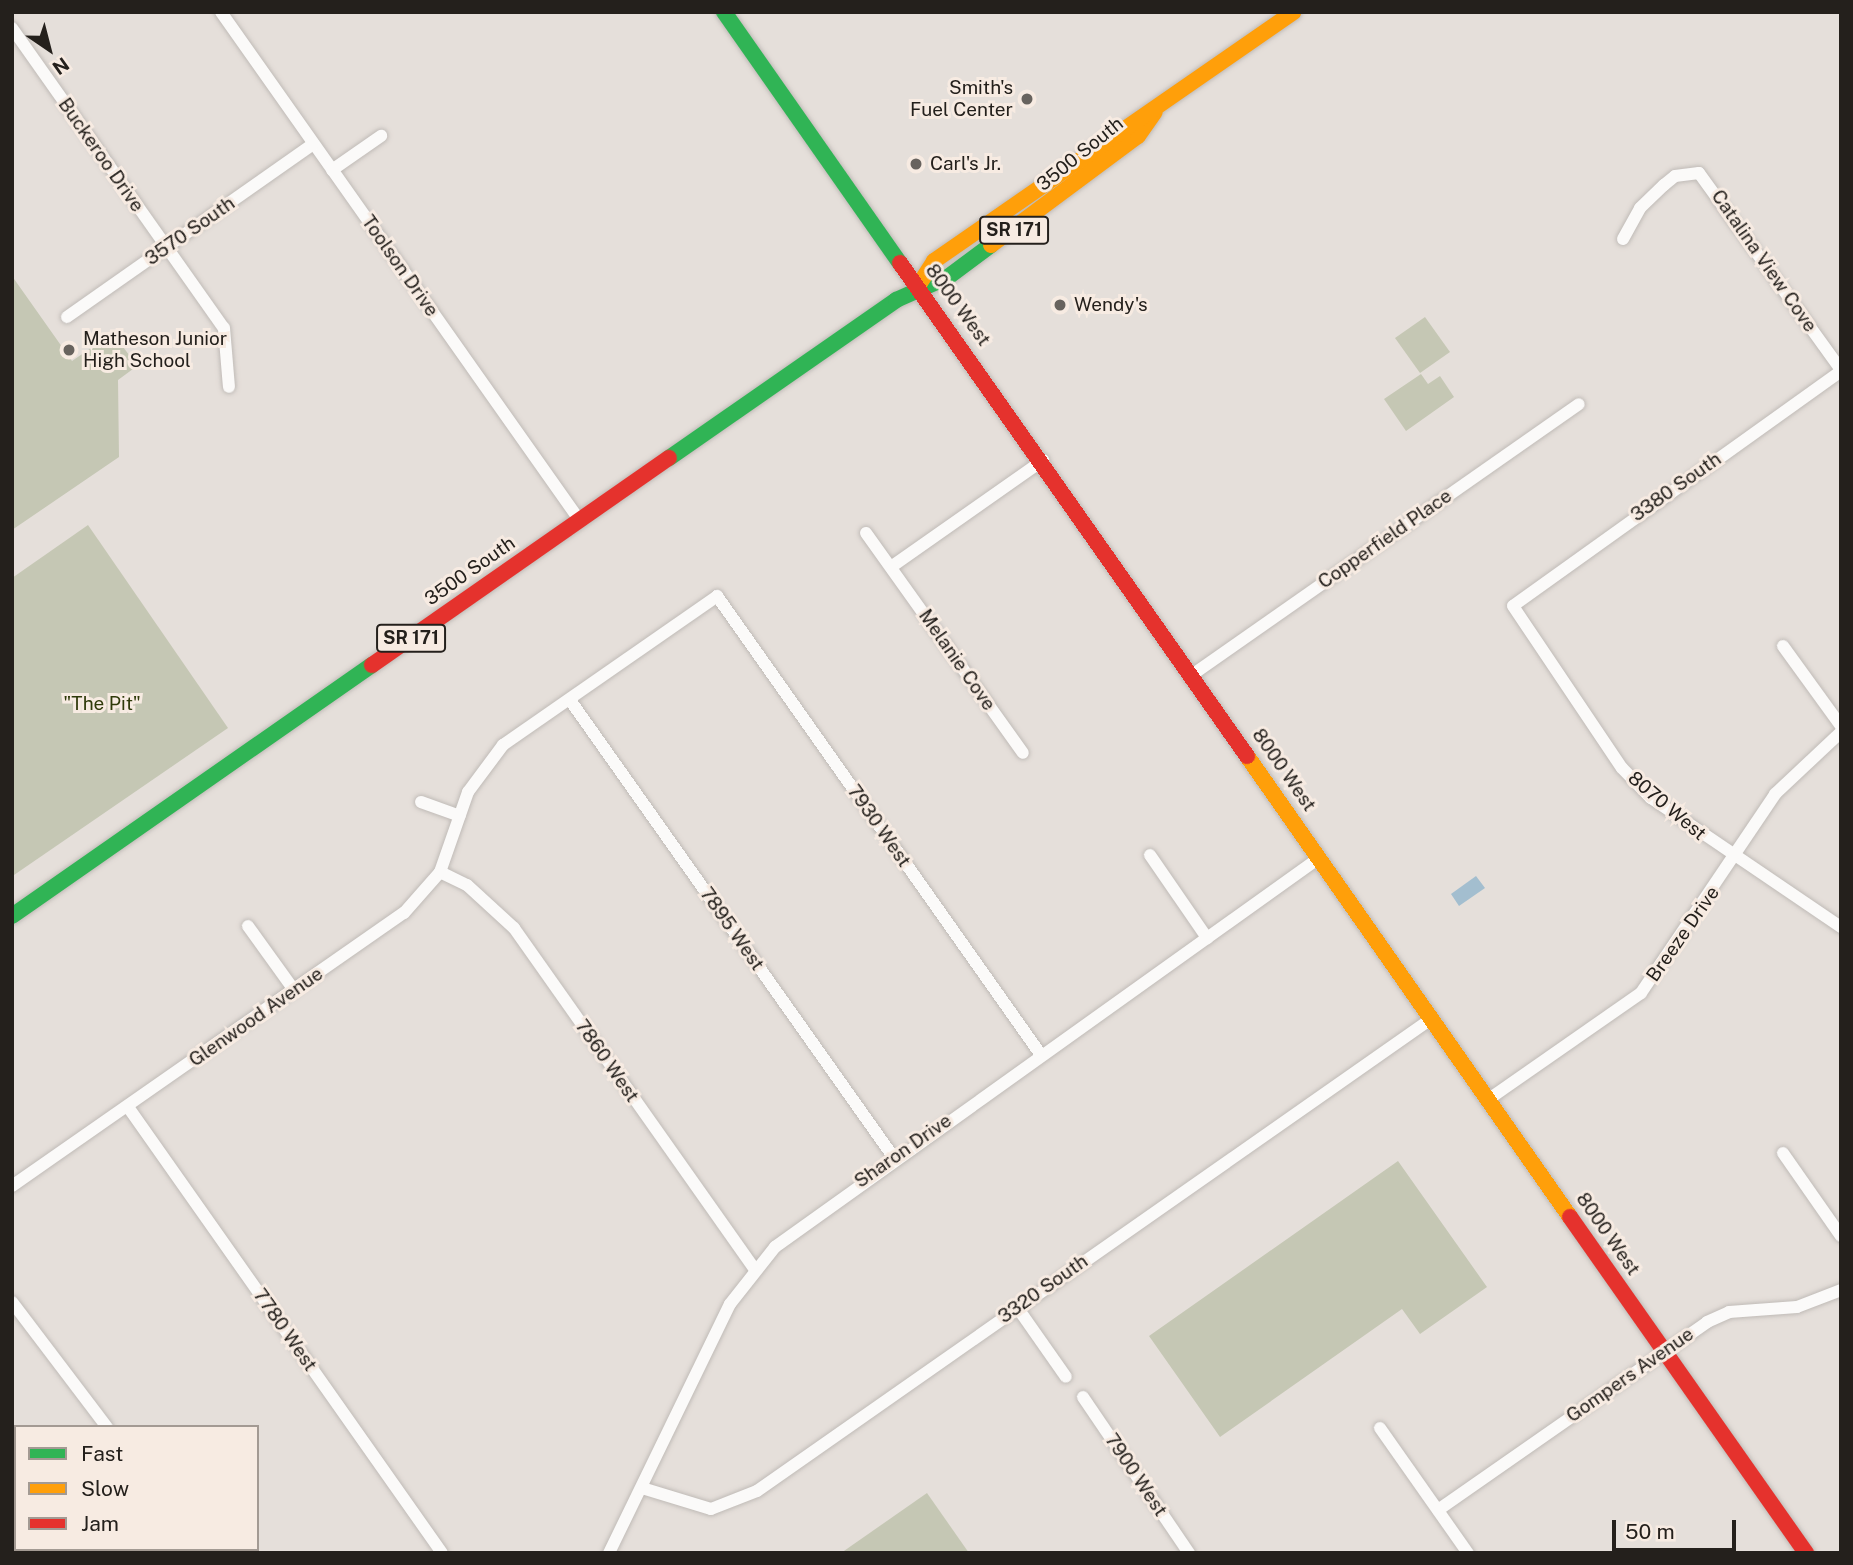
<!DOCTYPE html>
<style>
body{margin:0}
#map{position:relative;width:1853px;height:1565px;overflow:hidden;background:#e5dfda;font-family:"Public Sans",sans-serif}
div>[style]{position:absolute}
.green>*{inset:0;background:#c5c7b4}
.water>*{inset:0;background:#a3becf}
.roads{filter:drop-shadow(0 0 2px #c0bbb7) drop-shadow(0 0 2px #c0bbb7)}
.street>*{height:12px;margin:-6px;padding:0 6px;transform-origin:6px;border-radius:6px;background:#fbfaf9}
.fast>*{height:16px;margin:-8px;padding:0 8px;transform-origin:8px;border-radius:8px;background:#30b455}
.slow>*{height:16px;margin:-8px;padding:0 8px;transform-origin:8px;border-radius:8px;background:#ff9f0a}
.jam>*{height:16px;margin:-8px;padding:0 8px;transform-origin:8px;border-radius:8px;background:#e5322d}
.dots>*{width:19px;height:19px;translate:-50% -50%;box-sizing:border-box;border:4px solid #f7ebe2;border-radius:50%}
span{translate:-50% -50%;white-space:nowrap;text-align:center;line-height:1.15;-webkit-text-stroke:6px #f7ebe2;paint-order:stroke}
.shield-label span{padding:2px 5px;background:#f7ebe2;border:2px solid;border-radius:5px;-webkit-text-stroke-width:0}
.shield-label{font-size:18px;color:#24201c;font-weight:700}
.poi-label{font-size:19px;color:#24201c}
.right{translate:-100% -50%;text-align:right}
.left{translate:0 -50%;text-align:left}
.street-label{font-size:19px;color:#24201c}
.park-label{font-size:19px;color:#2f3a0a}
.frame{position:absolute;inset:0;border:14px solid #24201c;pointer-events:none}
.legend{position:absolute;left:14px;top:1425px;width:245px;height:126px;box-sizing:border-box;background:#f7ebe2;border:2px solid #a39a93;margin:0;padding:9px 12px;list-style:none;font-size:21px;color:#24201c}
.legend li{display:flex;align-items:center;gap:14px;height:35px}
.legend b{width:35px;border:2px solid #a39a93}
.north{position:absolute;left:14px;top:14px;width:70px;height:70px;-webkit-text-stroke:5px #f7ebe2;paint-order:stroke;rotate:145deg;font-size:19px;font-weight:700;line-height:28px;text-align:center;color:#24201c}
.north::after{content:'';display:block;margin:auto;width:24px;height:32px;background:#24201c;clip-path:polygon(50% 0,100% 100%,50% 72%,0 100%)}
.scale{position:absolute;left:1612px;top:1520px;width:124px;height:32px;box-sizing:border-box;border:4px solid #24201c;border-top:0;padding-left:9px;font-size:21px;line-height:24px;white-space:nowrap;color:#24201c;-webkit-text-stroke:5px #f7ebe2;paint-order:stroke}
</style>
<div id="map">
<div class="green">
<i style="clip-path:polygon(12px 276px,72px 361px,113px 333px,137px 366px,118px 380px,119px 457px,12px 530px)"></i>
<i style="clip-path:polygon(1425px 317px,1450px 352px,1420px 373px,1395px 338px)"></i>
<i style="clip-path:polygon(1421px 374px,1428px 384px,1440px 376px,1454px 397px,1406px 431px,1384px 399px)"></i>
<i style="clip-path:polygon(88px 525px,228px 728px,14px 875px,12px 578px)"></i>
<i style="clip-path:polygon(1398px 1161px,1487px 1287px,1420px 1334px,1402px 1309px,1220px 1437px,1149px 1336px)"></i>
<i style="clip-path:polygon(927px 1493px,969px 1553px,841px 1553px)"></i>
</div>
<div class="water">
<i style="clip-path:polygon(1476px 876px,1485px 888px,1459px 906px,1451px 894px)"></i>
</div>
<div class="roads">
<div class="street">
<i style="left:221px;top:12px;width:623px;rotate:54.8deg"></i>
<i style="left:12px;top:28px;width:367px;rotate:54.8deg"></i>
<i style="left:224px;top:328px;width:59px;rotate:85.2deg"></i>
<i style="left:332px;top:170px;width:60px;rotate:-34.8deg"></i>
<i style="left:1623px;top:239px;width:35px;rotate:-61deg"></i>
<i style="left:1640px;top:208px;width:33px;rotate:-44deg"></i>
<i style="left:1664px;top:185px;width:14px;rotate:-39deg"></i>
<i style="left:1675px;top:176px;width:24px;rotate:-7deg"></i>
<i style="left:1699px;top:173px;width:243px;rotate:54.2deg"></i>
<i style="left:67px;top:317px;width:301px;rotate:-35.1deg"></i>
<i style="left:1841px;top:371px;width:403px;rotate:144.4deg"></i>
<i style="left:1513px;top:606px;width:195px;rotate:56.1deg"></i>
<i style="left:1622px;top:768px;width:42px;rotate:46deg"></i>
<i style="left:1651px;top:798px;width:230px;rotate:34.2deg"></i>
<i style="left:866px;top:533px;width:270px;rotate:54.5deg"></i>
<i style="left:891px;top:567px;width:186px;rotate:-35.1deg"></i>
<i style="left:1783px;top:646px;width:99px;rotate:54.1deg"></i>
<i style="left:1192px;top:675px;width:472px;rotate:-35deg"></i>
<i style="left:570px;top:700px;width:561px;rotate:54.72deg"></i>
<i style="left:421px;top:802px;width:41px;rotate:19.7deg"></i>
<i style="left:1150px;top:855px;width:101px;rotate:55.5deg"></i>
<i style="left:440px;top:872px;width:30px;rotate:26deg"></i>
<i style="left:467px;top:885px;width:64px;rotate:42.5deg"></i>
<i style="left:514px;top:928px;width:418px;rotate:54.8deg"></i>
<i style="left:248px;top:926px;width:79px;rotate:54.3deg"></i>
<i style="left:1489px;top:1099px;width:185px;rotate:-34.9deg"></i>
<i style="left:1641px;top:993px;width:240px;rotate:-56deg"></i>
<i style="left:1775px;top:794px;width:91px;rotate:-43.2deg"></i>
<i style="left:128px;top:1107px;width:545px;rotate:54.85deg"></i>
<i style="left:1783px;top:1153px;width:101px;rotate:55.1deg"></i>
<i style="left:12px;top:1186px;width:478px;rotate:-34.9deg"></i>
<i style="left:404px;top:913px;width:55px;rotate:-48.7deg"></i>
<i style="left:440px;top:872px;width:85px;rotate:-70.7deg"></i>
<i style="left:468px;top:792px;width:59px;rotate:-53.3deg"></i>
<i style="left:503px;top:745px;width:261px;rotate:-34.8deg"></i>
<i style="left:717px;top:596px;width:562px;rotate:54.78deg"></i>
<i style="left:12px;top:1302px;width:157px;rotate:52.8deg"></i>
<i style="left:1017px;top:1307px;width:85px;rotate:55deg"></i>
<i style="left:1083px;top:1397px;width:189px;rotate:55.8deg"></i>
<i style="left:1380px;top:1428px;width:153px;rotate:54.9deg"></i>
<i style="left:642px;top:1488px;width:72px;rotate:16.9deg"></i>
<i style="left:711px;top:1509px;width:49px;rotate:-21.4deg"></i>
<i style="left:757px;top:1491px;width:823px;rotate:-35deg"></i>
<i style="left:1438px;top:1510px;width:328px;rotate:-34.9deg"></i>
<i style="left:1707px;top:1322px;width:24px;rotate:-24deg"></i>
<i style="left:1729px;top:1312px;width:68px;rotate:-4.2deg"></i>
<i style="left:1797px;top:1307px;width:47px;rotate:-21.1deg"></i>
<i style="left:193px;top:1549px;width:4px;rotate:63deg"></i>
<i style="left:609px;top:1553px;width:277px;rotate:-64.1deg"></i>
<i style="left:730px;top:1304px;width:73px;rotate:-51.7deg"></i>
<i style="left:775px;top:1247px;width:669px;rotate:-35.57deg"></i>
</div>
<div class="fast">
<i style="left:724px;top:12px;width:307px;rotate:55deg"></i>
<i style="left:669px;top:458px;width:277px;rotate:-34.8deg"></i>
<i style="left:896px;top:300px;width:57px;rotate:-23.9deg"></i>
<i style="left:948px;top:277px;width:54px;rotate:-36.7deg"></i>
<i style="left:12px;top:916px;width:439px;rotate:-34.9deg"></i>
</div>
<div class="slow">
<i style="left:991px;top:245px;width:183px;rotate:-36.6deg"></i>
<i style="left:1138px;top:136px;width:29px;rotate:-55deg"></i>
<i style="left:918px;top:286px;width:30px;rotate:-57deg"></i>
<i style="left:934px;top:261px;width:437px;rotate:-34.7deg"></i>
<i style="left:1247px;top:756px;width:563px;rotate:54.98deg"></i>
</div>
<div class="jam">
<i style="left:900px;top:263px;width:603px;rotate:54.86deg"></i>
<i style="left:372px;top:665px;width:362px;rotate:-34.9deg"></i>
<i style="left:1570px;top:1217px;width:411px;rotate:54.9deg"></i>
</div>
</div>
<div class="dots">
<i style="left:1027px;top:99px;background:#68635e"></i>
<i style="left:916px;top:164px;background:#68635e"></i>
<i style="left:1060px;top:305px;background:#68635e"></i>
<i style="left:69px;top:350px;background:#68635e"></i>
</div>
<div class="shield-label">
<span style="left:1014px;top:230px">SR 171</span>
<span style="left:411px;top:638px">SR 171</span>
</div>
<div class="poi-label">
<span class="right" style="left:1013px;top:99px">Smith's<br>Fuel Center</span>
<span class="left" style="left:930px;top:164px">Carl's Jr.</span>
<span class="left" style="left:1074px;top:305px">Wendy's</span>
<span class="left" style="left:83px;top:350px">Matheson Junior<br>High School</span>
</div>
<div class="street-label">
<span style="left:1080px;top:154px;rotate:-39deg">3500 South</span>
<span style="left:101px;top:155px;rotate:55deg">Buckeroo Drive</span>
<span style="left:190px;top:231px;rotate:-35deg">3570 South</span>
<span style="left:1764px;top:261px;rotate:55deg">Catalina View Cove</span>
<span style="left:400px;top:266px;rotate:55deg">Toolson Drive</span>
<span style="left:958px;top:305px;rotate:54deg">8000 West</span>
<span style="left:1676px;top:487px;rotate:-35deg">3380 South</span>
<span style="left:1385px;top:539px;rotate:-35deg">Copperfield Place</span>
<span style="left:470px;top:571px;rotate:-35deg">3500 South</span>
<span style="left:957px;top:660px;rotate:55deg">Melanie Cove</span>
<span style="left:1284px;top:770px;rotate:55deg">8000 West</span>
<span style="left:1667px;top:806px;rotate:40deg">8070 West</span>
<span style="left:879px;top:826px;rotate:55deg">7930 West</span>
<span style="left:732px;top:929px;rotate:55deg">7895 West</span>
<span style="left:1683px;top:934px;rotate:-55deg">Breeze Drive</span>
<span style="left:256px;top:1017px;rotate:-35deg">Glenwood Avenue</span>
<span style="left:607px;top:1061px;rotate:55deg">7860 West</span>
<span style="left:903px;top:1151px;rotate:-35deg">Sharon Drive</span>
<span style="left:1608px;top:1234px;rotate:55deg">8000 West</span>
<span style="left:1043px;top:1289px;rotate:-35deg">3320 South</span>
<span style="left:285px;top:1330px;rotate:55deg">7780 West</span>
<span style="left:1630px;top:1375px;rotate:-35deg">Gompers Avenue</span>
<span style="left:1136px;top:1475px;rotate:56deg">7900 West</span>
</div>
<div class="park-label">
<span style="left:102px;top:704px">"The Pit"</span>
</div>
<div class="frame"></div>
<ul class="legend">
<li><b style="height:9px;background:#30b455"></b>Fast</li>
<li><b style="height:9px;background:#ff9f0a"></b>Slow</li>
<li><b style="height:9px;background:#e5322d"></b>Jam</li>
</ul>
<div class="north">N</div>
<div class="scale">50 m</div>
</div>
